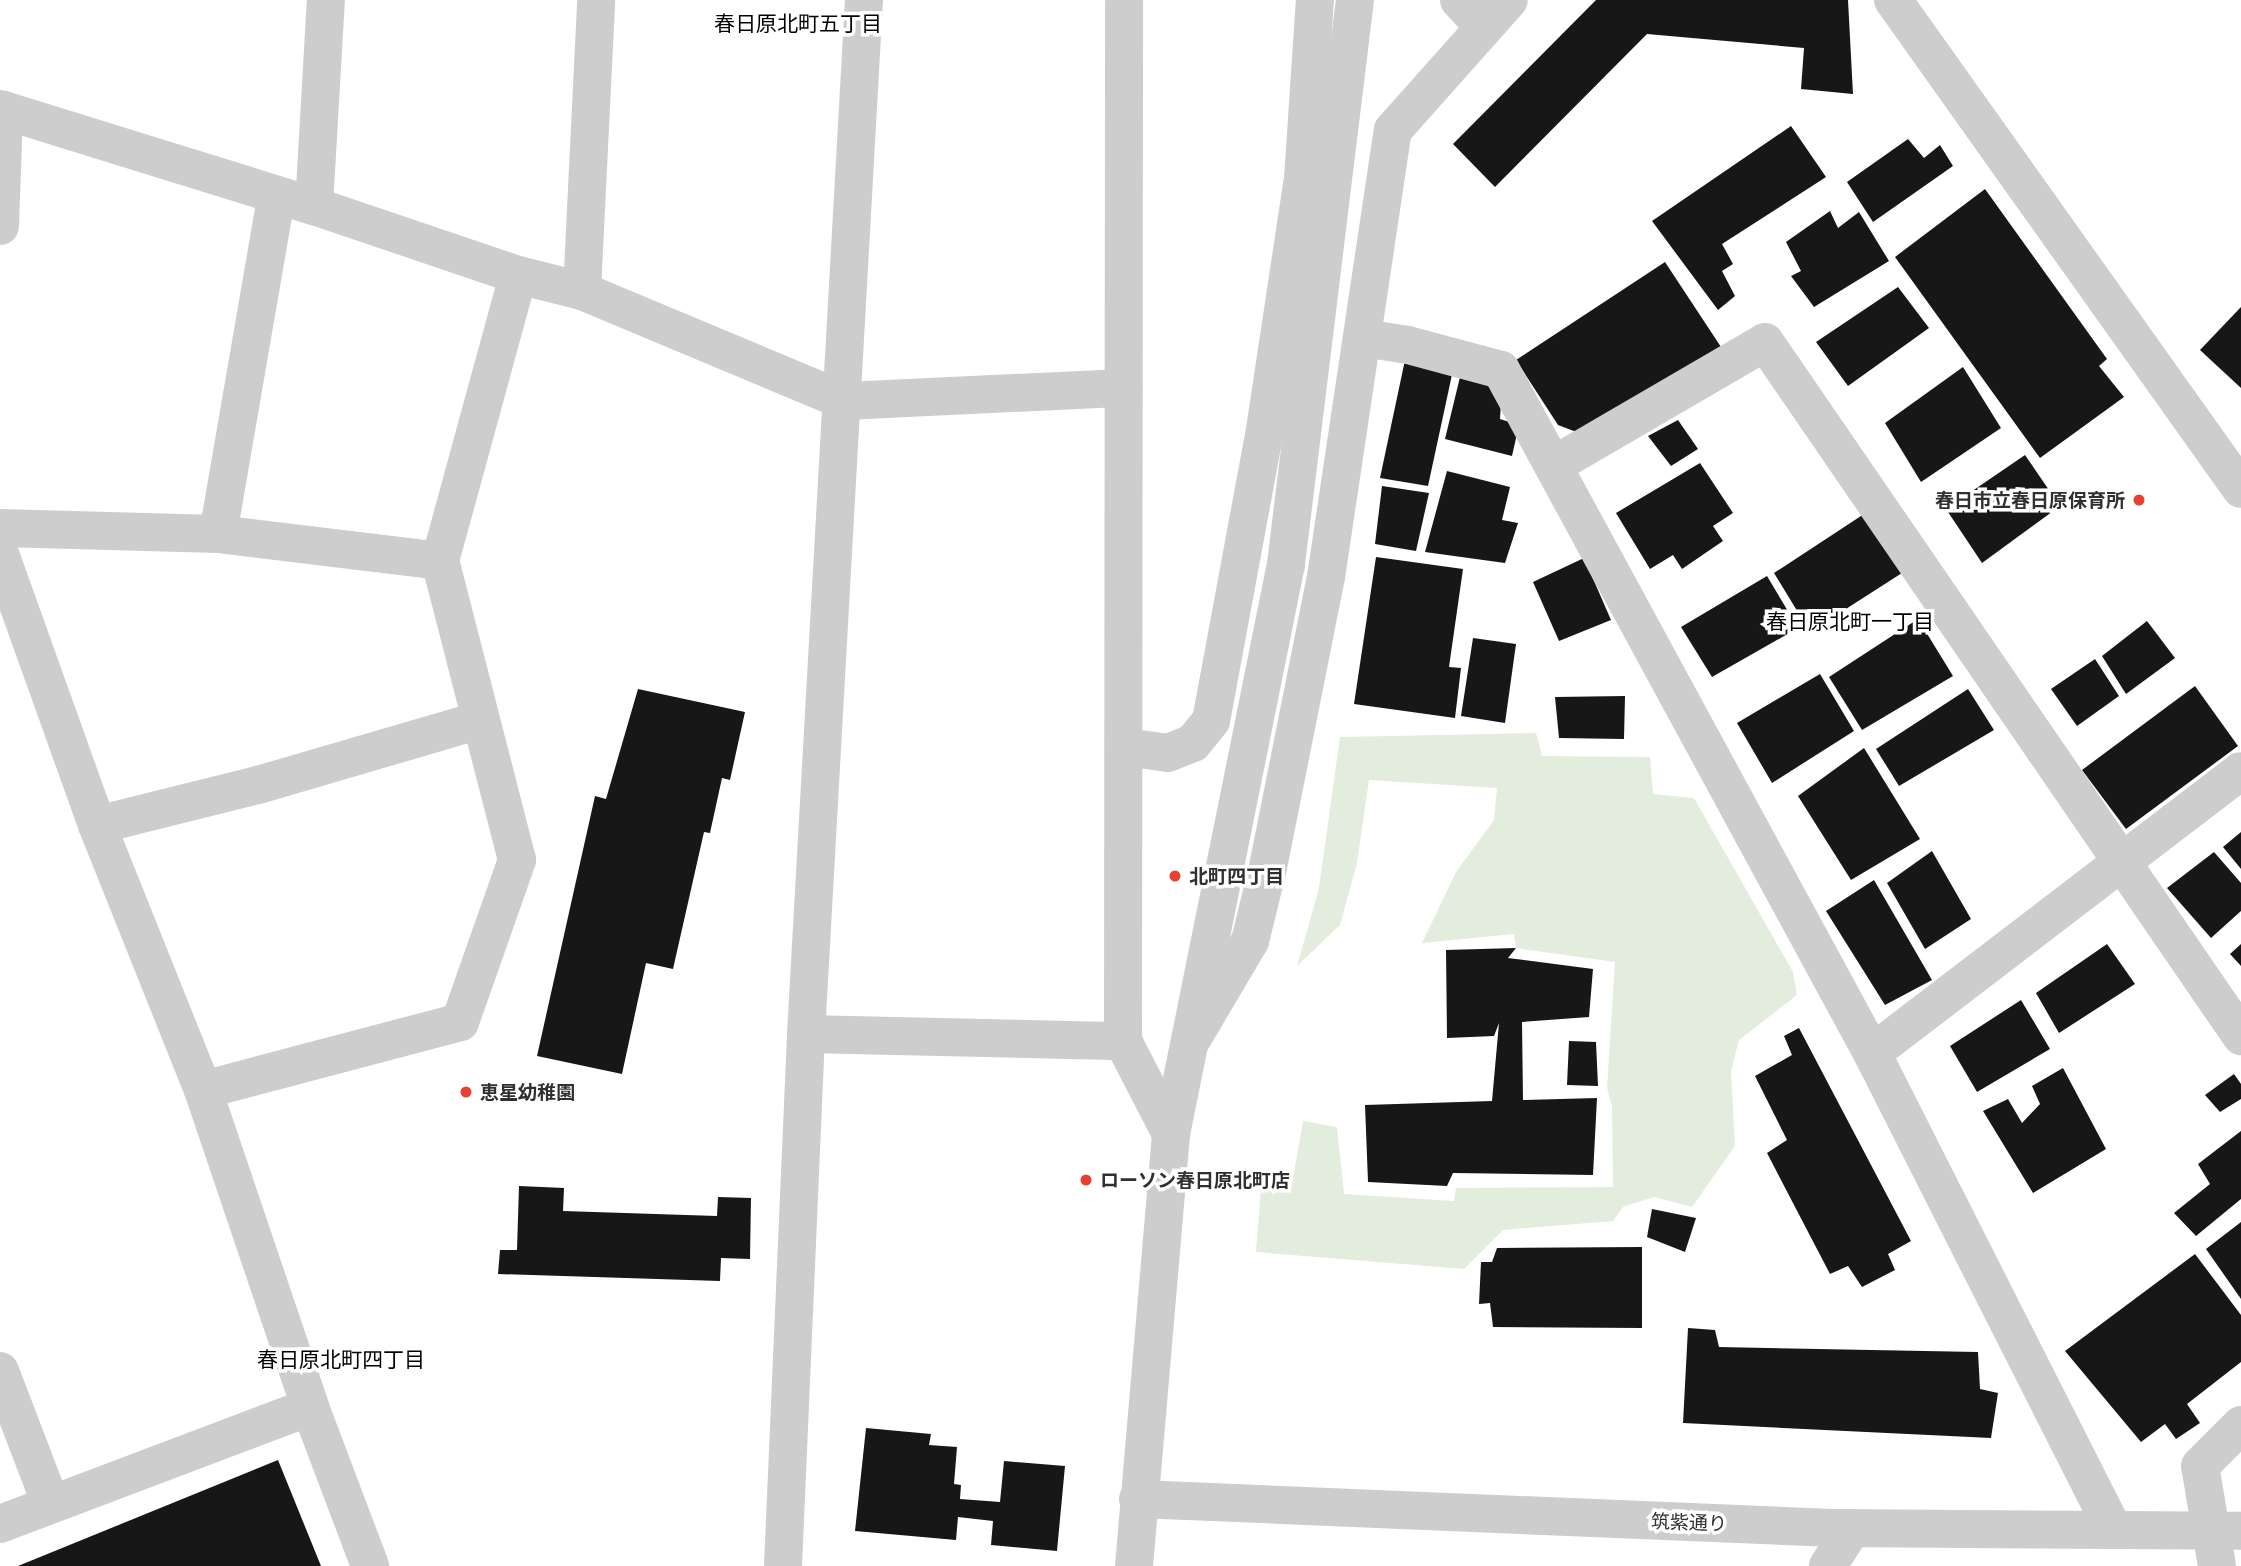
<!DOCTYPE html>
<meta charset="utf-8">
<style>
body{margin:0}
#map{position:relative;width:2241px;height:1566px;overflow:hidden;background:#fff;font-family:"Titillium Web","Noto Sans JP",sans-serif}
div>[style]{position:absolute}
.green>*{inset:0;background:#e3eddd}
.building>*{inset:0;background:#171717}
.minor>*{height:38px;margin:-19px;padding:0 19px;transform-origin:19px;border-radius:19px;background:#cdcdcd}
.tertiary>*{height:38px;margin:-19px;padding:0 19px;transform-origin:19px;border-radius:19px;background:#cdcdcd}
.dots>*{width:19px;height:19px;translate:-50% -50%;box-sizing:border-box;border:4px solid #fff;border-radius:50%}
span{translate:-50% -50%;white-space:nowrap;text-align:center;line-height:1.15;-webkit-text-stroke:7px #fff;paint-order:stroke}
.poi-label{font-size:19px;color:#303030;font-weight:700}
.right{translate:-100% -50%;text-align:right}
.left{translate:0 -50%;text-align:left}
.street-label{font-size:19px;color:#303030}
.neighbourhood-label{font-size:21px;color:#000}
</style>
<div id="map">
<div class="green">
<i style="clip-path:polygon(1536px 733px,1542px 756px,1650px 757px,1653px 794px,1694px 798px,1793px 972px,1797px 995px,1739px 1040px,1731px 1071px,1735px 1146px,1692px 1207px,1654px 1197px,1623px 1207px,1613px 1221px,1503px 1230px,1464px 1269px,1256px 1252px,1261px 1188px,1291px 1190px,1303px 1121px,1337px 1127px,1344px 1194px,1454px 1201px,1456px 1188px,1613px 1187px,1612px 1106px,1607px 1088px,1615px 962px,1516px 948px,1514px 934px,1422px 943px,1456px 872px,1494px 820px,1497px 788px,1369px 780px,1357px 863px,1340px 925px,1297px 966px,1319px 888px,1340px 737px)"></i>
</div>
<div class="building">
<i style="clip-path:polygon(1596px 0,1848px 0,1853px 94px,1801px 89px,1804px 48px,1647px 34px,1495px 187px,1453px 144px)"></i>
<i style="clip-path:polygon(1791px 126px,1826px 177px,1722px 244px,1733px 264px,1722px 271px,1735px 296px,1718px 310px,1652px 221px)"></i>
<i style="clip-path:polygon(1908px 139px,1924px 158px,1940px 145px,1953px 166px,1873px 222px,1847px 182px)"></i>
<i style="clip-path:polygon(1985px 189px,2107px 359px,2099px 366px,2124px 397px,2040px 458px,1895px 257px)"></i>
<i style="clip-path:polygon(1830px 211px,1838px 228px,1859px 212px,1889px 261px,1814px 307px,1791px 276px,1801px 271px,1786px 242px)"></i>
<i style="clip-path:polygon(1665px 262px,1721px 347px,1587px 436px,1558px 425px,1516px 360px)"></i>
<i style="clip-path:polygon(1898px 287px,1929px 328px,1848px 386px,1816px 342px)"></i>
<i style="clip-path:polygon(2241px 307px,2241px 388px,2200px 350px)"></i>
<i style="clip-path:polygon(1405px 360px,1453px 370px,1428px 486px,1380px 478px)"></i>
<i style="clip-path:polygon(1963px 367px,2001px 428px,1921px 482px,1885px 423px)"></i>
<i style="clip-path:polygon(1460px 377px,1502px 386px,1500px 419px,1519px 425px,1512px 456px,1445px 439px)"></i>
<i style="clip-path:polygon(1678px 420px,1698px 449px,1671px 466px,1648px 436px)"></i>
<i style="clip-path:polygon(2025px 455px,2060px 506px,1982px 563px,1946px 509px)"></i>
<i style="clip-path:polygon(1700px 463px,1733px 513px,1713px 526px,1723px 541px,1682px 569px,1673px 555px,1650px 569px,1616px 513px)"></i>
<i style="clip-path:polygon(1447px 471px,1510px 487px,1502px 520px,1518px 523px,1505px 563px,1425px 552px)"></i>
<i style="clip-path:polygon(1382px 486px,1429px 493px,1416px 551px,1375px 544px)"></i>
<i style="clip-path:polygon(1864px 514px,1902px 573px,1810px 632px,1774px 573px)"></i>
<i style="clip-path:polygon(1376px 557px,1463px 569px,1449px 667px,1461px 668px,1455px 718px,1354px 704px)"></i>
<i style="clip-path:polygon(1584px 558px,1611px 620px,1559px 641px,1533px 582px)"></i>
<i style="clip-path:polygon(1767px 576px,1798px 628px,1712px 677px,1681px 627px)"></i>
<i style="clip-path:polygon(1918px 619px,1953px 676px,1862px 730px,1829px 677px)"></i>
<i style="clip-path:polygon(2147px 621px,2175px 658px,2126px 694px,2102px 656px)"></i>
<i style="clip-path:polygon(1473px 638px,1516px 644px,1505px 723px,1461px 716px)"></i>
<i style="clip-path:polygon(2095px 659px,2119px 696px,2077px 726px,2051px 689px)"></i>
<i style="clip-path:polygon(1820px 674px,1854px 731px,1772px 783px,1737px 723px)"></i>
<i style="clip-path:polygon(2195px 686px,2238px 746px,2126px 829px,2082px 770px)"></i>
<i style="clip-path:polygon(638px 689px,745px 712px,730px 780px,722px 778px,710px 833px,704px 832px,673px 969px,646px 963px,622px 1074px,537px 1056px,595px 796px,606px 799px)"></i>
<i style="clip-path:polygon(1968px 689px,1994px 730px,1899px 786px,1876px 749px)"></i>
<i style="clip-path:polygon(1625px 696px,1624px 739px,1559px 738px,1555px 697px)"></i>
<i style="clip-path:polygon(1864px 748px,1920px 839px,1851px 880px,1798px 796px)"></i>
<i style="clip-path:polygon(2241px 832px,2241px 869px,2223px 847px)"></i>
<i style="clip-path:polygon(1932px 851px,1971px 919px,1925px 949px,1887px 883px)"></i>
<i style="clip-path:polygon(2214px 852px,2241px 883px,2241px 911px,2211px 938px,2167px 888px)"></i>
<i style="clip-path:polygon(1874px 880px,1932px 980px,1885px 1005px,1826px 911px)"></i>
<i style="clip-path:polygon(2107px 944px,2135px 984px,2059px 1033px,2036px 993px)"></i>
<i style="clip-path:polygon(2241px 944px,2241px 966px,2230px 954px)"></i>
<i style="clip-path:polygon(1516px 948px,1508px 958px,1593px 969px,1589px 1017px,1522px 1022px,1523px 1100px,1597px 1098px,1593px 1175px,1453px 1173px,1447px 1186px,1368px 1182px,1365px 1105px,1492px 1101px,1499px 1023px,1494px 1036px,1447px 1038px,1446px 950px)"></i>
<i style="clip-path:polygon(2021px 1000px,2050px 1049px,1977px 1092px,1950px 1046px)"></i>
<i style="clip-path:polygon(1799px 1028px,1911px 1241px,1888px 1254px,1895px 1270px,1862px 1287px,1848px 1266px,1830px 1274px,1767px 1153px,1787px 1140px,1755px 1076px,1792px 1055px,1784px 1036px)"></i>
<i style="clip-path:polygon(1569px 1041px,1596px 1042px,1598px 1086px,1567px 1085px)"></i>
<i style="clip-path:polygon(2063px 1068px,2106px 1149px,2033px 1193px,1983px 1111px,2008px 1099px,2022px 1123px,2040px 1104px,2032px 1086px)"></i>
<i style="clip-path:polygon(2234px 1074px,2241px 1084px,2241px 1099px,2220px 1112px,2205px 1095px)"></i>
<i style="clip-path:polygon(2241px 1131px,2241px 1199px,2196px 1236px,2174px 1213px,2210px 1184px,2198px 1164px)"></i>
<i style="clip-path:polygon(519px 1186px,564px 1188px,563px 1211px,717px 1216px,718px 1197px,751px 1198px,750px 1259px,721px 1258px,720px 1281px,498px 1274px,500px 1250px,517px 1250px)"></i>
<i style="clip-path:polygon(1652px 1209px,1696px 1218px,1685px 1252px,1647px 1237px)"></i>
<i style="clip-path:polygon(2241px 1222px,2241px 1299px,2206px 1249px)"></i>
<i style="clip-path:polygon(1642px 1247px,1642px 1328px,1493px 1327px,1490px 1303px,1479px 1304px,1481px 1262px,1492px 1262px,1497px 1248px)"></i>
<i style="clip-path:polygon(2195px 1254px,2241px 1315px,2241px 1362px,2187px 1404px,2200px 1423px,2176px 1439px,2165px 1424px,2141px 1442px,2065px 1351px)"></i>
<i style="clip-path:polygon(1688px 1328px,1715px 1330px,1719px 1347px,1978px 1352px,1980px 1389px,1998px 1393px,1991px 1438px,1683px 1423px)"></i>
<i style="clip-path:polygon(866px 1428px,931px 1434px,929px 1445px,957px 1447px,954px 1484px,961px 1485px,960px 1499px,1000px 1502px,1004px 1461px,1065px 1466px,1057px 1551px,991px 1545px,993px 1521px,958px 1517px,956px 1540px,855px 1531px)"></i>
<i style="clip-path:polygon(278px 1460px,321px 1566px,18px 1566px)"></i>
</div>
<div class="minor">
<i style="left:1459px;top:0;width:37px;rotate:47deg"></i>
<i style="left:1893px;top:0;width:600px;rotate:54.56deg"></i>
<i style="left:0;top:109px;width:329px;rotate:17.2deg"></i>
<i style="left:314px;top:206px;width:215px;rotate:18.7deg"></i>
<i style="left:518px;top:275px;width:66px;rotate:14deg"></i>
<i style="left:582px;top:291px;width:285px;rotate:22.7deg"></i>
<i style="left:845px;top:401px;width:279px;rotate:-2.7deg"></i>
<i style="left:314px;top:206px;width:206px;rotate:-86.7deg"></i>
<i style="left:0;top:226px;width:116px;rotate:-88deg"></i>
<i style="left:582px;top:291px;width:291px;rotate:-87.2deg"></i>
<i style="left:1363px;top:338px;width:46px;rotate:8.8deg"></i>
<i style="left:1408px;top:345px;width:96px;rotate:15deg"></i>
<i style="left:1501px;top:370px;width:777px;rotate:61.49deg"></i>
<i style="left:1872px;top:1053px;width:534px;rotate:63.15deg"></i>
<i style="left:1554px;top:465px;width:244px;rotate:-30.2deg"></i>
<i style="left:1765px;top:342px;width:842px;rotate:55.55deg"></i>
<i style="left:0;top:528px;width:218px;rotate:1.6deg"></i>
<i style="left:218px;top:534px;width:224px;rotate:6.9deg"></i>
<i style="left:218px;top:534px;width:342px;rotate:-80.2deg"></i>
<i style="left:0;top:554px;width:288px;rotate:70.3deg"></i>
<i style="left:97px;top:825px;width:285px;rotate:68.2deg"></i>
<i style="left:203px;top:1090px;width:335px;rotate:71.3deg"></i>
<i style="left:310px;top:1407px;width:170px;rotate:69.3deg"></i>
<i style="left:1125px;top:747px;width:43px;rotate:7.9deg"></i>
<i style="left:1168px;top:753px;width:27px;rotate:-22deg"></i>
<i style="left:1193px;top:743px;width:28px;rotate:-51deg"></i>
<i style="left:1211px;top:721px;width:290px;rotate:-79.5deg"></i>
<i style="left:1264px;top:436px;width:260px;rotate:-81.4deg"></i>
<i style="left:1303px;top:179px;width:179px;rotate:-86.2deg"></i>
<i style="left:97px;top:825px;width:166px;rotate:-14deg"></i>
<i style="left:258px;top:785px;width:232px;rotate:-16.3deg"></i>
<i style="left:806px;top:1034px;width:317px;rotate:1.3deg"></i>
<i style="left:1123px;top:1041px;width:105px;rotate:62.7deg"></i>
<i style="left:1192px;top:1039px;width:114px;rotate:-59.4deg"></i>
<i style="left:1250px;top:941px;width:71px;rotate:-76.2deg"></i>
<i style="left:1267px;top:872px;width:301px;rotate:-78.7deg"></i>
<i style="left:1326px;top:577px;width:452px;rotate:-81.5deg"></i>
<i style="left:1393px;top:130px;width:174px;rotate:-48.3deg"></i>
<i style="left:1872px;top:1053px;width:464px;rotate:-37.4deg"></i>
<i style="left:203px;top:1090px;width:266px;rotate:-14.8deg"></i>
<i style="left:460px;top:1022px;width:172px;rotate:-70.6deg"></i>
<i style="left:517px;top:860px;width:309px;rotate:-104.4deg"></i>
<i style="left:440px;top:561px;width:296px;rotate:-74.7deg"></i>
<i style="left:0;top:1371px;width:140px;rotate:69.1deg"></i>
<i style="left:0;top:1524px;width:331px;rotate:-20.7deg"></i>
<i style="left:783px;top:1566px;width:532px;rotate:-87.52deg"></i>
<i style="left:806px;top:1034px;width:1036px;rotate:-86.79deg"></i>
<i style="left:1828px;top:1566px;width:45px;rotate:-57.7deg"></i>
<i style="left:2217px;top:1566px;width:101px;rotate:-99.6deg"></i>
<i style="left:2200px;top:1466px;width:58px;rotate:-45deg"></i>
</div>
<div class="tertiary">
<i style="left:1123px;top:1041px;width:1041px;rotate:-89.94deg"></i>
<i style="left:1138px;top:1499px;width:696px;rotate:2.39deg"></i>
<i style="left:1833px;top:1528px;width:408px;rotate:0.4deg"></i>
<i style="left:1134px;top:1566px;width:434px;rotate:-85.1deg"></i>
<i style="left:1171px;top:1134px;width:581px;rotate:-78.59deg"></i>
<i style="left:1286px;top:564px;width:568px;rotate:-83.03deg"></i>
</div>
<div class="dots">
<i style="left:2139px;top:500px;background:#e64132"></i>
<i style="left:1175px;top:876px;background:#e64132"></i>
<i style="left:466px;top:1092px;background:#e64132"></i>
<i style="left:1086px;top:1180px;background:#e64132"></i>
</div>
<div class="poi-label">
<span class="right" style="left:2125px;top:500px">春日市立春日原保育所</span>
<span class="left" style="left:1189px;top:876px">北町四丁目</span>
<span class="left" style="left:480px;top:1092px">恵星幼稚園</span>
<span class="left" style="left:1100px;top:1180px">ローソン春日原北町店</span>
</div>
<div class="street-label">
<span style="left:1689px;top:1522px;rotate:2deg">筑紫通り</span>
</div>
<div class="neighbourhood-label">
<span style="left:798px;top:23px">春日原北町五丁目</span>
<span style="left:1850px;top:621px">春日原北町一丁目</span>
<span style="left:341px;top:1359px">春日原北町四丁目</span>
</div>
</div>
